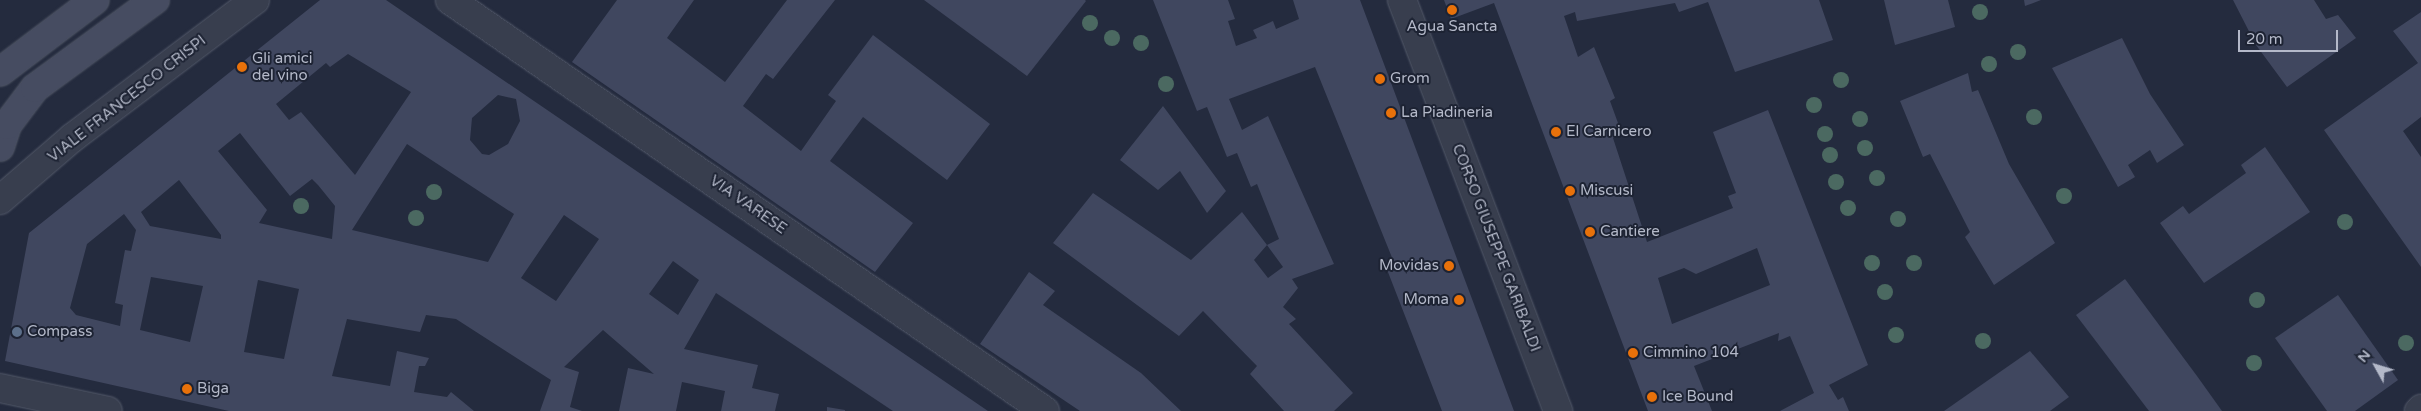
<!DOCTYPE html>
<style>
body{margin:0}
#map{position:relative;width:2421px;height:411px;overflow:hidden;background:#242b3e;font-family:"Varela Round",sans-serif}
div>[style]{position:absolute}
.building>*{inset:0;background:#40475f}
.roads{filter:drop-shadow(0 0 1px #535969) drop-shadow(0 0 1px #535969)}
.pedestrian>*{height:28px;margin:-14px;padding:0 14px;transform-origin:14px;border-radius:14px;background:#383e4e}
.minor>*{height:28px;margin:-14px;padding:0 14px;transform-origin:14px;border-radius:14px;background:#383e4e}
.secondary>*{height:28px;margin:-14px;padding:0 14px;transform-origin:14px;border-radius:14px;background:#464c61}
.trees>*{width:16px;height:16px;margin:-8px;border-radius:50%;background:#4b6961}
.dots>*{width:14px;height:14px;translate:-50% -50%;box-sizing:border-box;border:2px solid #1d2333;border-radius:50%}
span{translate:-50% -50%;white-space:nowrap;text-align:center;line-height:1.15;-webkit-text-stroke:4px #1d2333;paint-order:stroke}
.poi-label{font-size:15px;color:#b4b9c9}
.left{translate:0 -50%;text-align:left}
.right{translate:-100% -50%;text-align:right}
.street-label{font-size:15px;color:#b4b9c9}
.north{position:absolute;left:2351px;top:341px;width:50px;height:50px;-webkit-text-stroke:4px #1d2333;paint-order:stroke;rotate:309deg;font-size:14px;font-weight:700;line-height:20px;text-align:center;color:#b4b9c9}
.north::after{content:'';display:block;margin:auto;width:18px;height:22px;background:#b4b9c9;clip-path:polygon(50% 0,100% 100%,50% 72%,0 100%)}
.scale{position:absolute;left:2238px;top:30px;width:100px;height:22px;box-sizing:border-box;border:2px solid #b4b9c9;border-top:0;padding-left:6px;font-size:15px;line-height:18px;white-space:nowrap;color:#b4b9c9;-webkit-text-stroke:4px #1d2333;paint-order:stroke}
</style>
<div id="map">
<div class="building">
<i style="clip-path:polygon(evenodd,320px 0,386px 0,988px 411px,893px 411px,716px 293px,684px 349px,758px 365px,752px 388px,779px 394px,775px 411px,721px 411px,725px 391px,682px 382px,676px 411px,619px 411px,628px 368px,654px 374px,603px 330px,564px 367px,579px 372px,570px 407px,582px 411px,540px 411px,551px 380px,456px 319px,426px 315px,420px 332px,347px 319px,332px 376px,390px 386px,397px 351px,429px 358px,425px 366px,419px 366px,414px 392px,447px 397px,451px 392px,474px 411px,229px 411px,5px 361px,29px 233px,320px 0,348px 54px,411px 92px,355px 175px,301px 112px,289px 120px,276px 104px,326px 63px,330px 67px,348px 54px,320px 0,498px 95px,516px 99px,520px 121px,508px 144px,489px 155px,482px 154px,470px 140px,472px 118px,498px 95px,320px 0,240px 133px,290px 196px,312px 179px,318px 185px,335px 206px,332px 239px,259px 223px,267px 210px,218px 151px,240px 133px,320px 0,407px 144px,514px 214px,488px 262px,352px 230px,407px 144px,320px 0,179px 180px,221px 235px,221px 239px,150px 226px,141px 212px,179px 180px,320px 0,124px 214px,136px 230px,131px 251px,125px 250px,115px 303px,123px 305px,120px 326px,76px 315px,70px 308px,87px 244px,124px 214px,320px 0,564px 215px,599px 239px,556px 301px,521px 278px,564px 215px,320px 0,673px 261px,699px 280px,678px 315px,649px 294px,673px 261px,320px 0,151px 277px,203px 286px,190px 342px,140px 330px,151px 277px,320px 0,258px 280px,299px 289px,284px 359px,244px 352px,258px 280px)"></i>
<i style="clip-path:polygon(617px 0,694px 0,667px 38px,725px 82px,787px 0,835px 0,773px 79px,766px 74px,743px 106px,801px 151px,836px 101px,828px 95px,873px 35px,990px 124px,947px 180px,863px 117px,830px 161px,913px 223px,875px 272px,572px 62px)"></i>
<i style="clip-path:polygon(924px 0,1085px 0,1086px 1px,1027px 76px)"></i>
<i style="clip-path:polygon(1153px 0,1228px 0,1235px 19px,1228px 21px,1236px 46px,1257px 38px,1253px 30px,1273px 21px,1276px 29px,1299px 19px,1293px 0,1360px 0,1514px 411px,1442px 411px,1386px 267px,1393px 260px,1315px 67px,1229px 99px,1242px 130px,1268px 116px,1334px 264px,1292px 279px,1298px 288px,1283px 307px,1296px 319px,1289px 324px,1353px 393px,1334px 411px,1284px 411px,1250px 374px,1257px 366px,1203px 311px,1179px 336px,1053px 243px,1093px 193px,1191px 260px,1242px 212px,1267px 245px,1254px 260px,1268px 278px,1283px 267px,1267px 245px,1279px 239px,1257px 184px,1251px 187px,1237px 153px,1227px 157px,1207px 107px,1197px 111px)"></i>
<i style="clip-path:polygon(evenodd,1444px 0,1819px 0,1833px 40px,1735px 72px,1708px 2px,1679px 12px,1675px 3px,1577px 21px,1575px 12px,1564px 16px,1578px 57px,1594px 47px,1615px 98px,1610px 101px,1622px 134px,1613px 138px,1647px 242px,1733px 208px,1728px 196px,1736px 193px,1713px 132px,1768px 110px,1868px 365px,1829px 385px,1838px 400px,1843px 397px,1849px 411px,1780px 411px,1814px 393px,1790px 336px,1778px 341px,1779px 333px,1694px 366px,1712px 411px,1648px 411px,1494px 3px,1451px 19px,1444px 0,1757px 248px,1770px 285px,1672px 324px,1658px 278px,1684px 268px,1696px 274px,1757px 248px)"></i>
<i style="clip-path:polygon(1884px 0,1948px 0,1955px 27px,1895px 45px)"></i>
<i style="clip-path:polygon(2024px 0,2041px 0,2025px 6px)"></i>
<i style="clip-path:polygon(2233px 0,2314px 0,2326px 19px,2338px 15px,2356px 38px,2287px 87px,2256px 45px)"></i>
<i style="clip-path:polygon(2421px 12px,2421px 117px,2403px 131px,2421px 157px,2421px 267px,2324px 130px,2418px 63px,2393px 31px)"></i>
<i style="clip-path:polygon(2122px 38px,2150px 94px,2184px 145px,2157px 163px,2150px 150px,2128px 165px,2135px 177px,2118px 187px,2052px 68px)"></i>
<i style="clip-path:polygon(1968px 73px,1972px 92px,1978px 90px,2009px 164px,2055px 243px,1994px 285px,1965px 237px,1970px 232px,1930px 154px,1923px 157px,1900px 101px)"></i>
<i style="clip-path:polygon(1163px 106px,1226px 191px,1207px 213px,1180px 171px,1158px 190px,1120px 160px)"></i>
<i style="clip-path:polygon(2265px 147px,2310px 212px,2204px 283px,2160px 223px,2183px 206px,2189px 214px,2246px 173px,2241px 165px)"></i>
<i style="clip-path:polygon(1029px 272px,1055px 291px,1043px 305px,1141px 373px,1181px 411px,1080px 411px,980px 344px)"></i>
<i style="clip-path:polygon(2125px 279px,2197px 376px,2222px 411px,2149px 411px,2076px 315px)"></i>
<i style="clip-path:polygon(2338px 295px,2398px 380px,2355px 411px,2327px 411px,2275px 338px)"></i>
<i style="clip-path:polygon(2030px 351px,2069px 397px,2050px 411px,1944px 411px)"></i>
<i style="clip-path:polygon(827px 407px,845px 410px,845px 411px,827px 411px)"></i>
</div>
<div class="roads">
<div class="pedestrian">
<i style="left:1402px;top:0;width:440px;rotate:69.2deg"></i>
</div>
<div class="minor">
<i style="left:450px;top:0;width:723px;rotate:34.64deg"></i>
<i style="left:0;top:200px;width:95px;rotate:-40.7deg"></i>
<i style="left:72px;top:138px;width:229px;rotate:-37deg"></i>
<i style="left:0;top:388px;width:110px;rotate:12deg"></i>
<i style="left:2419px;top:411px;width:3px;rotate:-45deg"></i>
</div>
<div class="secondary">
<i style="left:0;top:72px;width:119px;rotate:-37.2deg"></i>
<i style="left:0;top:147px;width:23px;rotate:-72deg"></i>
<i style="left:7px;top:125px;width:46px;rotate:-52.9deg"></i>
<i style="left:35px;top:88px;width:149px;rotate:-36.3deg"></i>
</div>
</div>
<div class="trees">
<i style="left:1980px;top:12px"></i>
<i style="left:1090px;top:23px"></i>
<i style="left:1112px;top:38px"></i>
<i style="left:1141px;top:43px"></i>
<i style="left:2018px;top:52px"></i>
<i style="left:1989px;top:64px"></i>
<i style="left:1841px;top:80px"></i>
<i style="left:1166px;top:84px"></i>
<i style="left:1814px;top:105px"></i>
<i style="left:2034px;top:117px"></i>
<i style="left:1860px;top:119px"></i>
<i style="left:1825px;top:134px"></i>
<i style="left:1865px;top:148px"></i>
<i style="left:1830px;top:155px"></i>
<i style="left:1877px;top:178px"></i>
<i style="left:1836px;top:182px"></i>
<i style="left:434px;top:192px"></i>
<i style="left:2064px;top:196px"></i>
<i style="left:301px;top:206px"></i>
<i style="left:1848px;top:208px"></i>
<i style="left:416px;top:218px"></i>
<i style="left:1898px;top:219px"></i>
<i style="left:2345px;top:222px"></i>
<i style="left:1872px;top:263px"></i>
<i style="left:1914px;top:263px"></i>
<i style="left:1885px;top:292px"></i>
<i style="left:2257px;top:300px"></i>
<i style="left:1896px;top:335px"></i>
<i style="left:1983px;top:341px"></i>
<i style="left:2406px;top:343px"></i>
<i style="left:2254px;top:363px"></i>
</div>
<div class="dots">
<i style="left:1452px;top:10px;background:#e8710a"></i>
<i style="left:242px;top:67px;background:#e8710a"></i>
<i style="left:1380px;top:79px;background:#e8710a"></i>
<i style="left:1391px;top:113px;background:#e8710a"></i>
<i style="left:1556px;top:132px;background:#e8710a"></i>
<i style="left:1570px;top:191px;background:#e8710a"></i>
<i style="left:1590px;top:232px;background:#e8710a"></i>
<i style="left:1449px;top:266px;background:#e8710a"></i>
<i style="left:1459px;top:300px;background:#e8710a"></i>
<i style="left:17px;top:332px;background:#5c6f8a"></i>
<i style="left:1633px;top:353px;background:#e8710a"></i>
<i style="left:187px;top:389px;background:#e8710a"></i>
<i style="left:1652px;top:397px;background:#e8710a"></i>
</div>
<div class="poi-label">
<span style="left:1452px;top:27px">Agua Sancta</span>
<span class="left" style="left:252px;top:67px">Gli amici<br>del vino</span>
<span class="left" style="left:1390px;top:79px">Grom</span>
<span class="left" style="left:1401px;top:113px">La Piadineria</span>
<span class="left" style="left:1566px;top:132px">El Carnicero</span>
<span class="left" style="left:1580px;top:191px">Miscusi</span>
<span class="left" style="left:1600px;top:232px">Cantiere</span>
<span class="right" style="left:1439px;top:266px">Movidas</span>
<span class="right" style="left:1449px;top:300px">Moma</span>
<span class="left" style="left:27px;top:332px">Compass</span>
<span class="left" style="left:1643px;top:353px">Cimmino 104</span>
<span class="left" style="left:197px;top:389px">Biga</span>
<span class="left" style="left:1662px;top:397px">Ice Bound</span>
</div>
<div class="street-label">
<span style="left:127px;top:99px;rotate:-38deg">VIALE FRANCESCO CRISPI</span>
<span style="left:748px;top:205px;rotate:35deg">VIA VARESE</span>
<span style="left:1496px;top:248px;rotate:69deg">CORSO GIUSEPPE GARIBALDI</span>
</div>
<div class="north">N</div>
<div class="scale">20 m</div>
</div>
